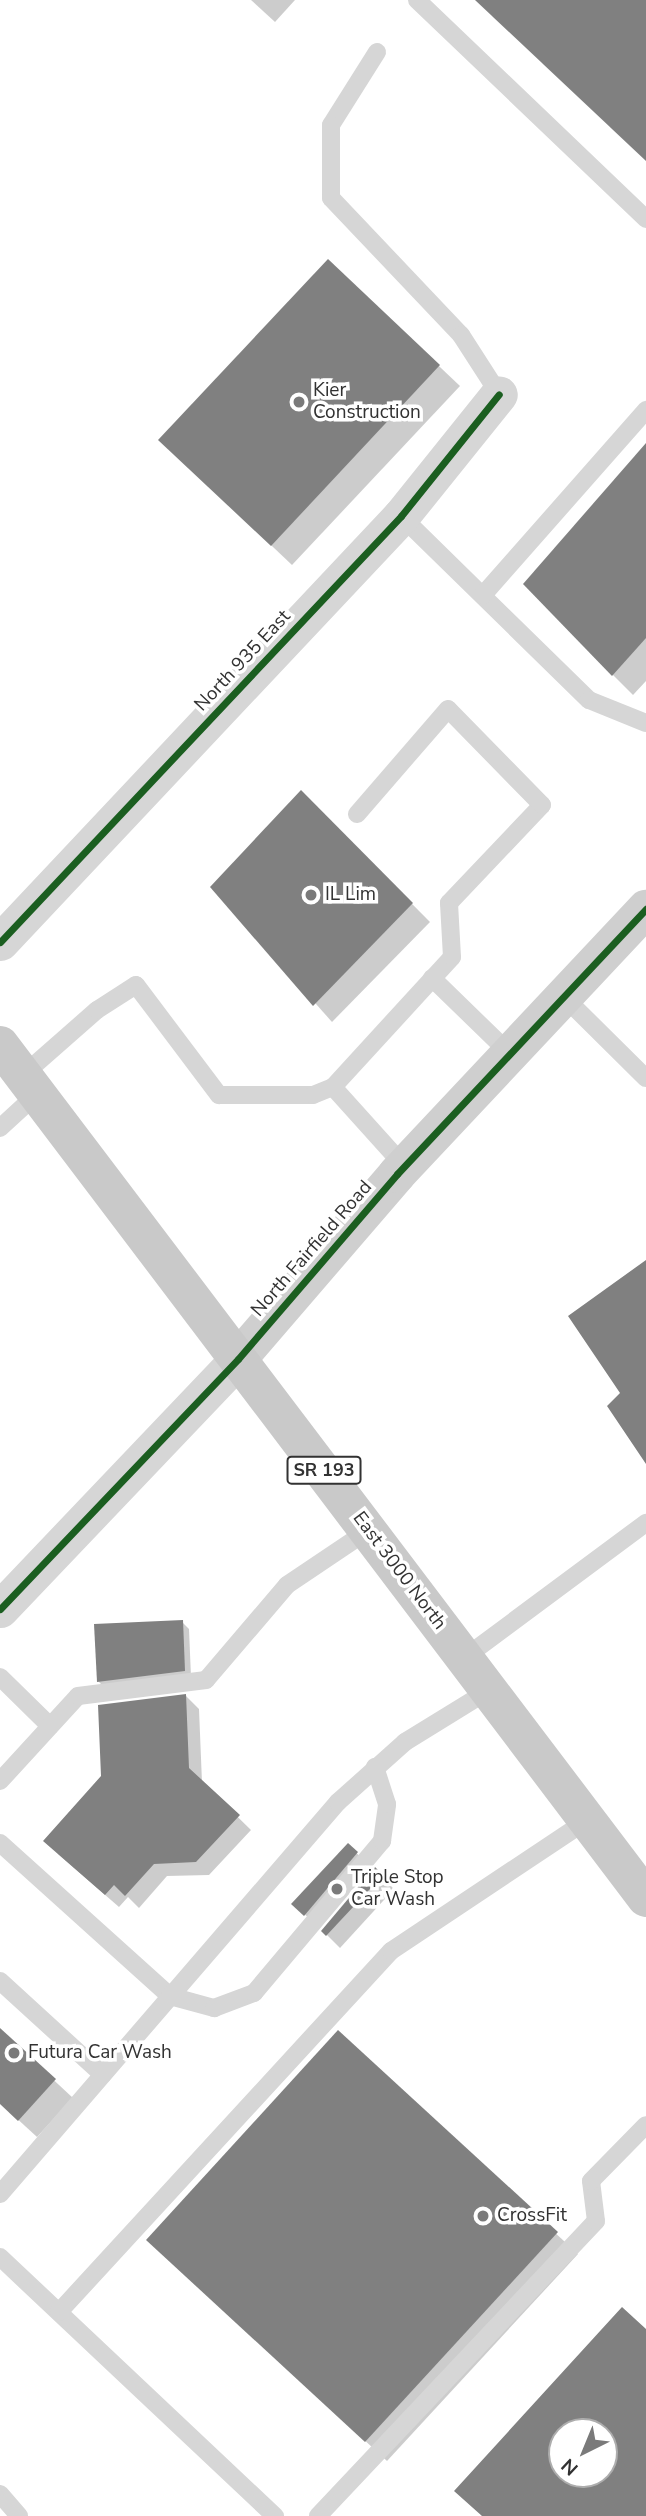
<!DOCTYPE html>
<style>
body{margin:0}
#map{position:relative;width:646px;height:2516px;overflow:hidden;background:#fff;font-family:"Nunito Sans",sans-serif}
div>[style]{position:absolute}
.shadow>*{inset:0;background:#0003}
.building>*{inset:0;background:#808080}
.service>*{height:18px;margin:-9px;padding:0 9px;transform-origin:9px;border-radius:9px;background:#d6d6d6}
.minor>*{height:37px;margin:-18.5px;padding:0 18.5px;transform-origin:18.5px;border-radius:18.5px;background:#d6d6d6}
.secondary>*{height:38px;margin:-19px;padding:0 19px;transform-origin:19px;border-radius:19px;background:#cfcfcf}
.primary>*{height:38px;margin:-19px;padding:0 19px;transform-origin:19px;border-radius:19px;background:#c9c9c9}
.cycleway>*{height:7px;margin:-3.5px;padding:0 3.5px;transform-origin:3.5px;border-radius:3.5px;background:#1b5e20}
.dots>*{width:19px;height:19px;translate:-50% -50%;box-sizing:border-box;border:4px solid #fff;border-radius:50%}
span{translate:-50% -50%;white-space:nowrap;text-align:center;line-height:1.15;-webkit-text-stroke:7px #fff;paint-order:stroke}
.shield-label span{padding:2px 5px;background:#fff;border:2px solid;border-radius:5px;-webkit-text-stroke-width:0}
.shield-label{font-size:18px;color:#323232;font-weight:700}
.poi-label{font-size:19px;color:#323232}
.left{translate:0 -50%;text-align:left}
.street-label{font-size:19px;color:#323232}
.north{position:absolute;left:548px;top:2418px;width:70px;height:70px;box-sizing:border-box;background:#fff;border:2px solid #adadad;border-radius:50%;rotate:223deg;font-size:19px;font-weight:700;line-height:28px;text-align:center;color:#323232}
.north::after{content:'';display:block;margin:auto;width:24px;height:32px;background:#7a7a7a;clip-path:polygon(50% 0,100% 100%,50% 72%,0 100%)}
</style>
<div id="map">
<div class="shadow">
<i style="clip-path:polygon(251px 0,295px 0,275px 22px)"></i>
<i style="clip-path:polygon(328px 261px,460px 386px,292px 565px,181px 460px)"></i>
<i style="clip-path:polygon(646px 446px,646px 681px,633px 695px,613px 675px)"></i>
<i style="clip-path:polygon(301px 792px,430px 922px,332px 1022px,212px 887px)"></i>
<i style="clip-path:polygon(182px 1622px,189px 1629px,191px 1677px,105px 1688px,98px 1681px)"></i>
<i style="clip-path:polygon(186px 1696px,199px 1709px,202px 1782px,251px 1830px,209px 1875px,167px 1876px,139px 1908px,128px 1897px,119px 1907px,58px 1854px)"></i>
<i style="clip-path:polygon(348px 1845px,370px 1866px,318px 1927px,294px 1904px)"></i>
<i style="clip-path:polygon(375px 1870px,394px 1889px,340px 1948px,323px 1931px)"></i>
<i style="clip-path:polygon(0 2030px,73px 2098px,37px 2137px,0 2103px)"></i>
<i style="clip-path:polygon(338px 2032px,578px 2254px,387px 2461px,169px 2260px)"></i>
</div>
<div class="building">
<i style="clip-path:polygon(475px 0,646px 0,646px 161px)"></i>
<i style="clip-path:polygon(328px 259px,440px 365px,271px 546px,158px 440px)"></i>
<i style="clip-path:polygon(646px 443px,646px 638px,612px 676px,523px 584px)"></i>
<i style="clip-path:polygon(301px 790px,413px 903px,313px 1006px,210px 887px)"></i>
<i style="clip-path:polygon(646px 1260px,646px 1464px,607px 1406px,620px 1393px,568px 1316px)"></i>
<i style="clip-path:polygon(183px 1620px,185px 1671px,97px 1682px,94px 1624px)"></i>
<i style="clip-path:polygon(186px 1694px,189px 1768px,240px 1815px,196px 1862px,154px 1864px,125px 1896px,114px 1885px,105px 1895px,43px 1841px,101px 1776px,98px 1705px)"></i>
<i style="clip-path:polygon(348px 1843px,358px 1852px,304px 1916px,291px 1904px)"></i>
<i style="clip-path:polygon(375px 1867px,383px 1875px,326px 1936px,321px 1931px)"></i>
<i style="clip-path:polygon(0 2028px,56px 2079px,18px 2121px,0 2104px)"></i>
<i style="clip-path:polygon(338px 2030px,558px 2232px,365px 2442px,146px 2240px)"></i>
<i style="clip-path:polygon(evenodd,622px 2307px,646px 2329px,646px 2516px,482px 2516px,454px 2491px,622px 2307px,562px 2432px,604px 2432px,604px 2474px,562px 2474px,562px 2432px)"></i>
</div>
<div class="service">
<i style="left:417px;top:0;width:317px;rotate:43.7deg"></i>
<i style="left:377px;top:52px;width:86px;rotate:122.2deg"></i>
<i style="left:331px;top:125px;width:73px;rotate:90deg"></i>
<i style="left:331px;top:198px;width:189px;rotate:46.5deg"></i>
<i style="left:461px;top:335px;width:70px;rotate:57.2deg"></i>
<i style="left:401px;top:516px;width:263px;rotate:44.4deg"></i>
<i style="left:589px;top:700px;width:61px;rotate:22deg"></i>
<i style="left:483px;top:595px;width:247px;rotate:-48.6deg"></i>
<i style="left:432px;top:978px;width:107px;rotate:44.2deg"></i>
<i style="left:562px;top:995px;width:118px;rotate:44.7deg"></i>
<i style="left:23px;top:1075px;width:98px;rotate:-41.3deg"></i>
<i style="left:97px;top:1010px;width:46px;rotate:-32.7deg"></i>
<i style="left:136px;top:985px;width:138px;rotate:53deg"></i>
<i style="left:219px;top:1095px;width:94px"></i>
<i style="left:313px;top:1095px;width:22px;rotate:-22deg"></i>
<i style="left:333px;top:1087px;width:176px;rotate:-47.5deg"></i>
<i style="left:452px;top:957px;width:54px;rotate:-93.2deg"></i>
<i style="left:449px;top:903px;width:135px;rotate:-46.5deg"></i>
<i style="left:542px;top:805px;width:134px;rotate:-134.4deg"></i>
<i style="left:448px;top:709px;width:139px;rotate:130.9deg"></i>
<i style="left:333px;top:1087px;width:108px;rotate:48deg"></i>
<i style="left:0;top:1128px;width:50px;rotate:-42.6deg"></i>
<i style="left:464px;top:1658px;width:227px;rotate:-36.6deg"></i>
<i style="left:0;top:1677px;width:70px;rotate:44.4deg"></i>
<i style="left:0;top:1781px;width:115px;rotate:-47.5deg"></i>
<i style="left:78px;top:1696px;width:129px;rotate:-7.1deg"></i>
<i style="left:206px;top:1680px;width:125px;rotate:-49.5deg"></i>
<i style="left:287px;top:1585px;width:99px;rotate:-33.9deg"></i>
<i style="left:0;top:1843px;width:229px;rotate:42deg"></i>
<i style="left:170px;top:1996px;width:46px;rotate:15.3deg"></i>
<i style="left:214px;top:2008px;width:43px;rotate:-20.6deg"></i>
<i style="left:254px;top:1993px;width:199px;rotate:-49.9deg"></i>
<i style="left:382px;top:1841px;width:37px;rotate:-82deg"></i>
<i style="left:387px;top:1804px;width:39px;rotate:-108deg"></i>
<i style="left:0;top:1981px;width:139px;rotate:42.4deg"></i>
<i style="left:0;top:2194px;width:518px;rotate:-49.23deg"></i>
<i style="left:338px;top:1802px;width:90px;rotate:-41.8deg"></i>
<i style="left:405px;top:1742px;width:97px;rotate:-31.6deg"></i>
<i style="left:0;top:2257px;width:378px;rotate:43.3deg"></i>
<i style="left:59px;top:2312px;width:490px;rotate:-47.4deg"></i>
<i style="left:391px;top:1951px;width:234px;rotate:-33.7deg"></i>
<i style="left:0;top:2494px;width:29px;rotate:49deg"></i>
<i style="left:318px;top:2516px;width:405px;rotate:-46.7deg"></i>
<i style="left:596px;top:2221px;width:40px;rotate:-97.1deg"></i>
<i style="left:591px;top:2181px;width:78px;rotate:-45.5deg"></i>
</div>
<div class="minor">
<i style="left:0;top:942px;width:585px;rotate:-46.73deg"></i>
<i style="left:401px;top:516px;width:156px;rotate:-51.2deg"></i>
<i style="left:0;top:1609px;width:345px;rotate:-46.4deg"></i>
</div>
<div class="secondary">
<i style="left:238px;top:1359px;width:244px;rotate:-49.3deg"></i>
<i style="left:397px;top:1174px;width:364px;rotate:-46.8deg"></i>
</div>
<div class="primary">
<i style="left:0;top:1045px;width:1070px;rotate:52.86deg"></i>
</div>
<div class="cycleway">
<i style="left:0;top:942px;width:585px;rotate:-46.73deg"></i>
<i style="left:401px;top:516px;width:156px;rotate:-51.2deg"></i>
<i style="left:0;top:1609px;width:345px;rotate:-46.4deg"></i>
<i style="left:238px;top:1359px;width:244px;rotate:-49.3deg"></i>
<i style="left:397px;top:1174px;width:364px;rotate:-46.8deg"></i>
</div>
<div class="dots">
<i style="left:299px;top:402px;background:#7a7a7a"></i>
<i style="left:311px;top:895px;background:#7a7a7a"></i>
<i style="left:337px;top:1889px;background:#7a7a7a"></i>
<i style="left:14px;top:2053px;background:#7a7a7a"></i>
<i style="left:483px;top:2216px;background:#7a7a7a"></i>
</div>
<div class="shield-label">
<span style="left:324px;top:1470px">SR 193</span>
</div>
<div class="poi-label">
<span class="left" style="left:313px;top:402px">Kier<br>Construction</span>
<span class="left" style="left:325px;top:895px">IL Lim</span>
<span class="left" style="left:351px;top:1889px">Triple Stop<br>Car Wash</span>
<span class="left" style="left:28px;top:2053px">Futura Car Wash</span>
<span class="left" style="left:497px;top:2216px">CrossFit</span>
</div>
<div class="street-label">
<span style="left:243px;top:661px;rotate:-47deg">North 935 East</span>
<span style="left:312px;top:1249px;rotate:-49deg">North Fairfield Road</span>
<span style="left:399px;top:1571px;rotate:53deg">East 3000 North</span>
</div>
<div class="north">N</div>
</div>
